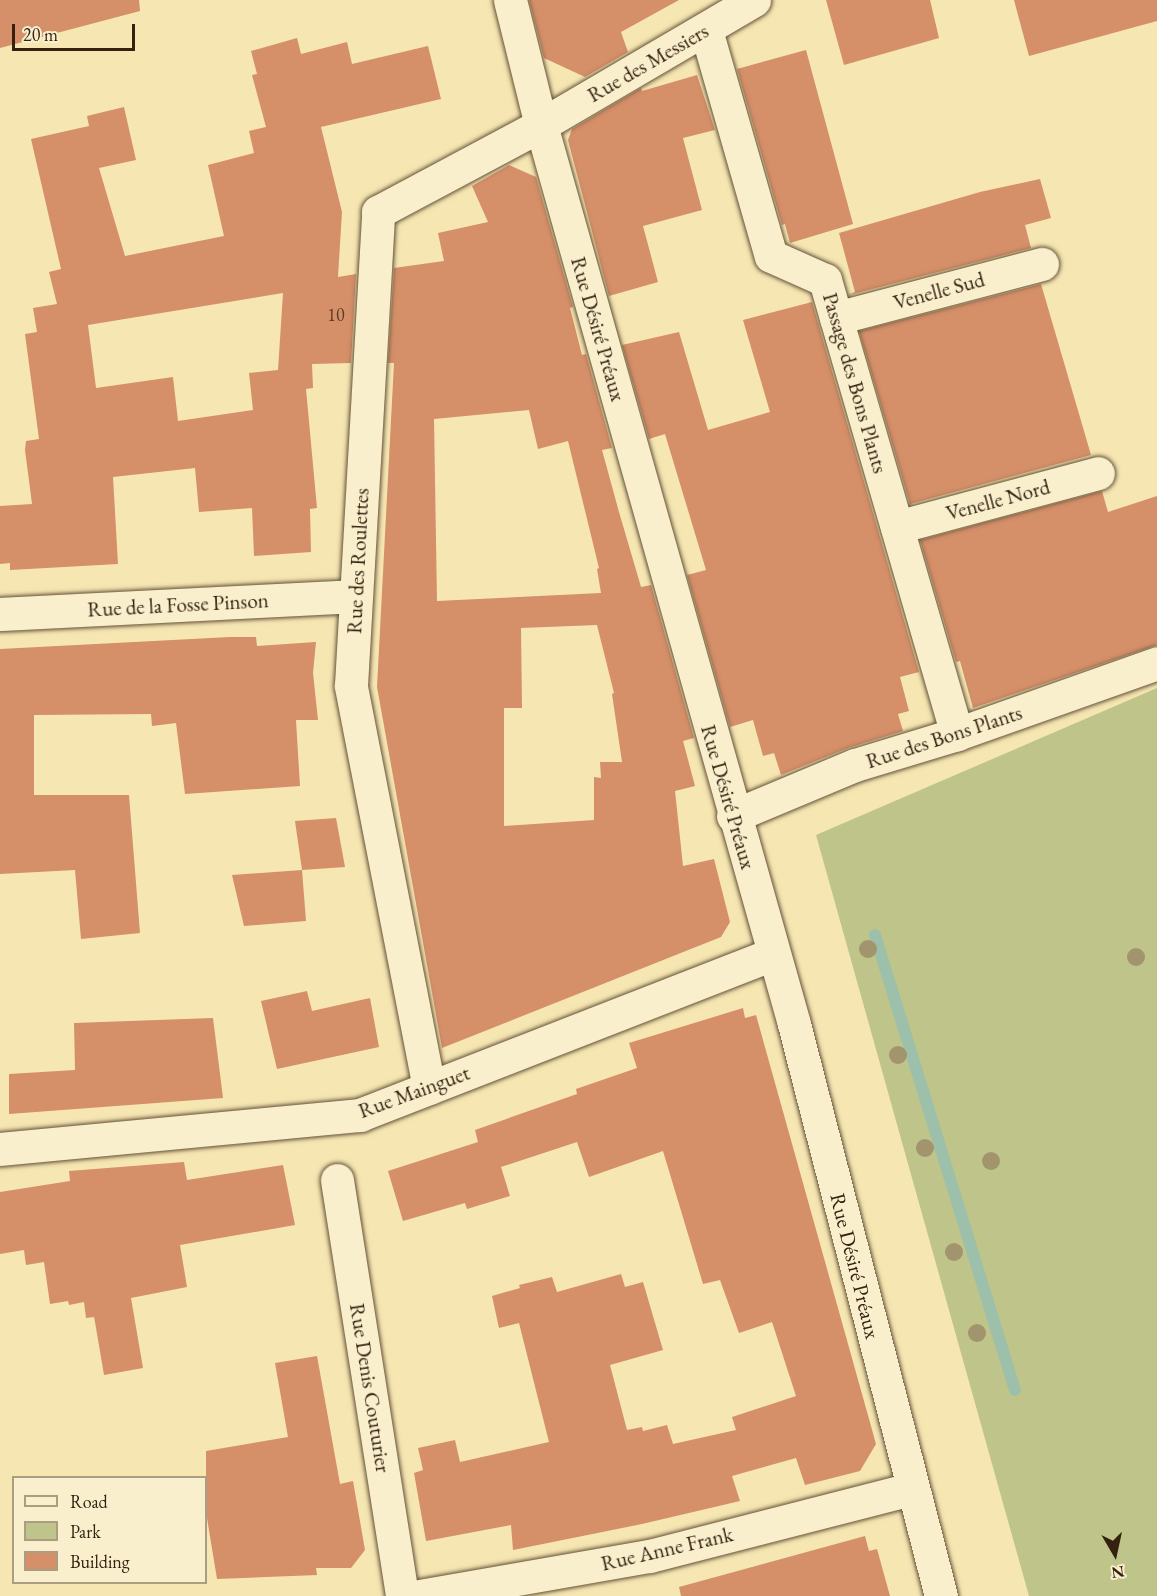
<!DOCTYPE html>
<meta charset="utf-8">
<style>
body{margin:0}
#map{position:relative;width:1157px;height:1596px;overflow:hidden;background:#f6e6b2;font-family:"EB Garamond",serif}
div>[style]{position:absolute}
.green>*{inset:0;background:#bfc48a}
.stream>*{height:12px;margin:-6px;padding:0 6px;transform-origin:6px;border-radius:6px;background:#9dc0aa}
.building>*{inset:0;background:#d58f69}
.roads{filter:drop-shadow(0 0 2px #645238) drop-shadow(0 0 2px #645238)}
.street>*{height:33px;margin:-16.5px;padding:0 16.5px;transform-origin:16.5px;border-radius:16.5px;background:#f9efcd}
.trees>*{width:18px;height:18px;margin:-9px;border-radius:50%;background:#a2956d}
span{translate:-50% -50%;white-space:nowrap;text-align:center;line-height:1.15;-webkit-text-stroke:6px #f9efcd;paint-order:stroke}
.number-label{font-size:18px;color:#5c3c26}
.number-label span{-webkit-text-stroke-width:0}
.street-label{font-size:21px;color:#342110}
.legend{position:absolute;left:12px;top:1476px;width:195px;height:108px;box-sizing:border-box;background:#f9efcd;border:2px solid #aa9d81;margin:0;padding:8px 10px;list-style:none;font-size:18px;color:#342110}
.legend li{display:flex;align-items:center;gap:12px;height:30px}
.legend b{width:30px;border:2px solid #aa9d81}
.north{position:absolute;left:1085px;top:1524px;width:60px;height:60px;-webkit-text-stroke:4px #f9efcd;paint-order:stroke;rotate:171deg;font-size:16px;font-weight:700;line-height:24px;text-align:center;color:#342110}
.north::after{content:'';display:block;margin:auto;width:21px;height:27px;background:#342110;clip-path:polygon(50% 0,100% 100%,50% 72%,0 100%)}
.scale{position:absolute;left:12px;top:24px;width:123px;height:27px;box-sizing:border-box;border:3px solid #342110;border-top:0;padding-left:8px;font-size:18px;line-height:21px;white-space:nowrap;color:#342110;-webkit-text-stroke:4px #f9efcd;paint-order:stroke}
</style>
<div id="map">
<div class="green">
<i style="clip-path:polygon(1157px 688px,1157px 1596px,1029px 1596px,816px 835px)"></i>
</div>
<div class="stream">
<i style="left:875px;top:935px;width:476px;rotate:72.9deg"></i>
</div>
<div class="building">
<i style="clip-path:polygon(0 0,139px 0,140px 11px,0 48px)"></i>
<i style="clip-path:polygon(529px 0,679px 0,621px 32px,628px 52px,585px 77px,544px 58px)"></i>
<i style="clip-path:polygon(826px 0,930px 0,939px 38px,844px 65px)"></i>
<i style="clip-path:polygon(1014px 0,1157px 0,1157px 21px,1029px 56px)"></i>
<i style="clip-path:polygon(evenodd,297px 38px,301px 54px,347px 42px,352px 64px,428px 46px,441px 99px,321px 127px,342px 212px,338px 277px,356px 274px,351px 363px,312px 364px,313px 388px,306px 389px,317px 508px,310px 509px,311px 552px,254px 556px,252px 508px,199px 512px,195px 468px,113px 477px,118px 564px,10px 570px,10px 563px,0 564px,0 506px,32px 504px,25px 450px,26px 441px,39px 439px,25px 334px,37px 332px,33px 308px,57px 304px,49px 272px,61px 269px,31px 139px,89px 126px,87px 116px,124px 107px,136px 160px,99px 168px,125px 256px,224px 236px,208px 165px,254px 153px,249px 131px,266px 127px,252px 75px,257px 74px,251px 51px,297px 38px,283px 293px,278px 370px,249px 373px,253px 410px,178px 421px,173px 377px,96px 388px,88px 325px,283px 293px)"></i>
<i style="clip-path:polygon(806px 50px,853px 224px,790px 243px,785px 224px,782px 225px,737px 69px)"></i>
<i style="clip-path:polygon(697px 75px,715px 130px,683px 138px,702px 210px,643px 226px,658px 282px,609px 296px,568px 140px,572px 129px,641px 88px,642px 91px)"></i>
<i style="clip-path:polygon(evenodd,509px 165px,536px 177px,573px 307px,570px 308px,582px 355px,586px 354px,612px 448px,602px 450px,619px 512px,641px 587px,651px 585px,694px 738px,683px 741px,695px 786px,675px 791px,683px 866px,714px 859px,730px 922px,721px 937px,442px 1048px,377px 687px,394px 363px,388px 363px,394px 268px,444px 261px,438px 233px,488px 222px,472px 186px,509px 165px,529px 410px,538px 449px,568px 441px,599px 568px,597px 569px,601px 593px,437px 601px,434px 419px,529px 410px,509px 165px,597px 625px,614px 693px,612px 694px,622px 762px,600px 762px,601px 778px,594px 777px,594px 820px,504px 826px,504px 708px,522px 708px,521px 628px,597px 625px)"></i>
<i style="clip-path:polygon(1040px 179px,1051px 218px,1025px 225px,1031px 248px,849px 295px,855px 292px,839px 233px,980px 192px)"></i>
<i style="clip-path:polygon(1041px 284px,1091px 455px,910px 504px,859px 331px)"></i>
<i style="clip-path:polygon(812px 302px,919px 672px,900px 677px,909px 711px,898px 714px,903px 731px,848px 748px,781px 775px,774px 753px,763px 756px,753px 720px,730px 727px,687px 575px,706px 570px,665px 434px,649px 439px,622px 345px,679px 332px,708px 430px,770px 412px,743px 320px)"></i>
<i style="clip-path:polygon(1102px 491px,1108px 512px,1157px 496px,1157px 645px,973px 708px,960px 661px,956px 662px,920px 540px)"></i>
<i style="clip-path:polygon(230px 637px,256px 637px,257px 646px,316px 642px,313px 673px,318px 720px,296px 720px,300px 786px,185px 794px,176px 723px,152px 726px,151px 714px,34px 715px,34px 795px,129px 795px,140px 933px,81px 939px,75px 870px,0 874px,0 649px)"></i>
<i style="clip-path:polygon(336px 818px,345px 867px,302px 870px,295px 821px)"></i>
<i style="clip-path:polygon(302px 870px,306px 921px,244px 926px,232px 875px)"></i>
<i style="clip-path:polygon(307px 991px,312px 1011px,370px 998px,379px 1047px,277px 1069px,261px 1001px)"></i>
<i style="clip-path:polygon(743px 1008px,745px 1018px,756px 1015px,876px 1444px,860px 1471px,805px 1485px,796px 1458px,732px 1476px,740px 1501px,642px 1524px,513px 1550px,511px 1525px,426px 1541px,414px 1473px,423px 1470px,418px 1448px,455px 1440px,460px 1462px,549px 1442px,519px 1323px,499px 1328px,492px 1296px,520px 1288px,519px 1285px,552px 1277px,557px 1292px,621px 1274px,625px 1287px,643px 1282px,663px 1350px,610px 1365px,627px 1430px,642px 1427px,643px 1431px,667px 1425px,673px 1444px,736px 1430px,732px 1417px,796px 1396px,772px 1322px,739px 1333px,720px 1280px,703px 1284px,663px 1151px,589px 1177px,577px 1142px,501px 1167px,510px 1196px,467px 1209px,465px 1203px,403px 1221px,388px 1171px,478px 1142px,475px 1130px,577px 1094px,576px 1089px,637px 1068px,629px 1043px)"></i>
<i style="clip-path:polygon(213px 1018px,223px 1098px,9px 1114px,9px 1074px,75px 1070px,74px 1023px)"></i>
<i style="clip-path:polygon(184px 1162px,187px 1180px,283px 1165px,295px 1225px,180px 1245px,187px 1287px,131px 1298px,143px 1368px,104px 1375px,95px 1322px,94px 1317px,86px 1318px,84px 1302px,69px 1305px,68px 1301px,50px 1304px,44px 1262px,26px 1265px,24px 1250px,0 1254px,0 1192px,70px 1181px,69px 1171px)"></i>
<i style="clip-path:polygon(317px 1356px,340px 1484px,353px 1481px,365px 1550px,351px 1568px,316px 1568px,317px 1575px,217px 1579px,206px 1512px,206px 1451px,288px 1437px,275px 1363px)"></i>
<i style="clip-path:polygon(865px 1536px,869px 1551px,877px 1549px,890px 1596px,681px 1596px,679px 1587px)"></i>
</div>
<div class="roads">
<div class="street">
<i style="left:510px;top:0;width:129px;rotate:76.1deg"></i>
<i style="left:541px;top:125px;width:934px;rotate:74.28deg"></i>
<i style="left:794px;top:1024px;width:591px;rotate:75.59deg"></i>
<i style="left:706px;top:30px;width:235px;rotate:74deg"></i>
<i style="left:771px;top:256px;width:59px;rotate:24deg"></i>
<i style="left:825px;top:280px;width:473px;rotate:73.8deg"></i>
<i style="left:836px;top:318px;width:213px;rotate:-14.7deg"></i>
<i style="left:897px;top:527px;width:208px;rotate:-15deg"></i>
<i style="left:0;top:614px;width:356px;rotate:-2.9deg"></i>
<i style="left:733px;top:816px;width:132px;rotate:-22.7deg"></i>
<i style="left:855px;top:765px;width:107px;rotate:-16.9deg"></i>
<i style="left:957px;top:734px;width:212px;rotate:-19.5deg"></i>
<i style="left:429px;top:1088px;width:410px;rotate:-101deg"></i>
<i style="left:351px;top:685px;width:474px;rotate:-86.7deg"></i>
<i style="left:378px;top:212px;width:185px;rotate:-28.1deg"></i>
<i style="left:541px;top:125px;width:247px;rotate:-30.4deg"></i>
<i style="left:0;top:1149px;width:362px;rotate:-5.4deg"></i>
<i style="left:360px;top:1115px;width:442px;rotate:-21.3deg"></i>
<i style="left:337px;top:1180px;width:421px;rotate:81.1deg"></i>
<i style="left:420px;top:1596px;width:233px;rotate:-9.9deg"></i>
<i style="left:650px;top:1556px;width:269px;rotate:-14.4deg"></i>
</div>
</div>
<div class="trees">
<i style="left:868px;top:949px"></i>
<i style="left:1136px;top:957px"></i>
<i style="left:898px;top:1055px"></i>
<i style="left:925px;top:1148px"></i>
<i style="left:991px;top:1161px"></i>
<i style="left:954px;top:1252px"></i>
<i style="left:977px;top:1333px"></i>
</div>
<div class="number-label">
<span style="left:336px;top:315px">10</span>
</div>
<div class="street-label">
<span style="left:648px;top:63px;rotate:-30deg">Rue des Messiers</span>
<span style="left:939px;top:291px;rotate:-15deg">Venelle Sud</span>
<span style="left:598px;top:329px;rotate:74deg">Rue Désiré Préaux</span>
<span style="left:855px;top:383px;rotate:74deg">Passage des Bons Plants</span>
<span style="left:998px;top:500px;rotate:-15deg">Venelle Nord</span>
<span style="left:358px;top:561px;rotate:-87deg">Rue des Roulettes</span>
<span style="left:178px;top:605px;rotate:-3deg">Rue de la Fosse Pinson</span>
<span style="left:944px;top:737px;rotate:-18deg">Rue des Bons Plants</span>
<span style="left:728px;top:797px;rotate:74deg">Rue Désiré Préaux</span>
<span style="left:414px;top:1092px;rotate:-20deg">Rue Mainguet</span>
<span style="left:855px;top:1266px;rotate:76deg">Rue Désiré Préaux</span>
<span style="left:370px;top:1388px;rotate:81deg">Rue Denis Couturier</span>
<span style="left:667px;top:1549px;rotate:-13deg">Rue Anne Frank</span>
</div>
<ul class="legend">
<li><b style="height:8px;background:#f9efcd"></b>Road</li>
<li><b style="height:16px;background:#bfc48a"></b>Park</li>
<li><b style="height:16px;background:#d58f69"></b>Building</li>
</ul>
<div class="north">N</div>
<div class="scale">20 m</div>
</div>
